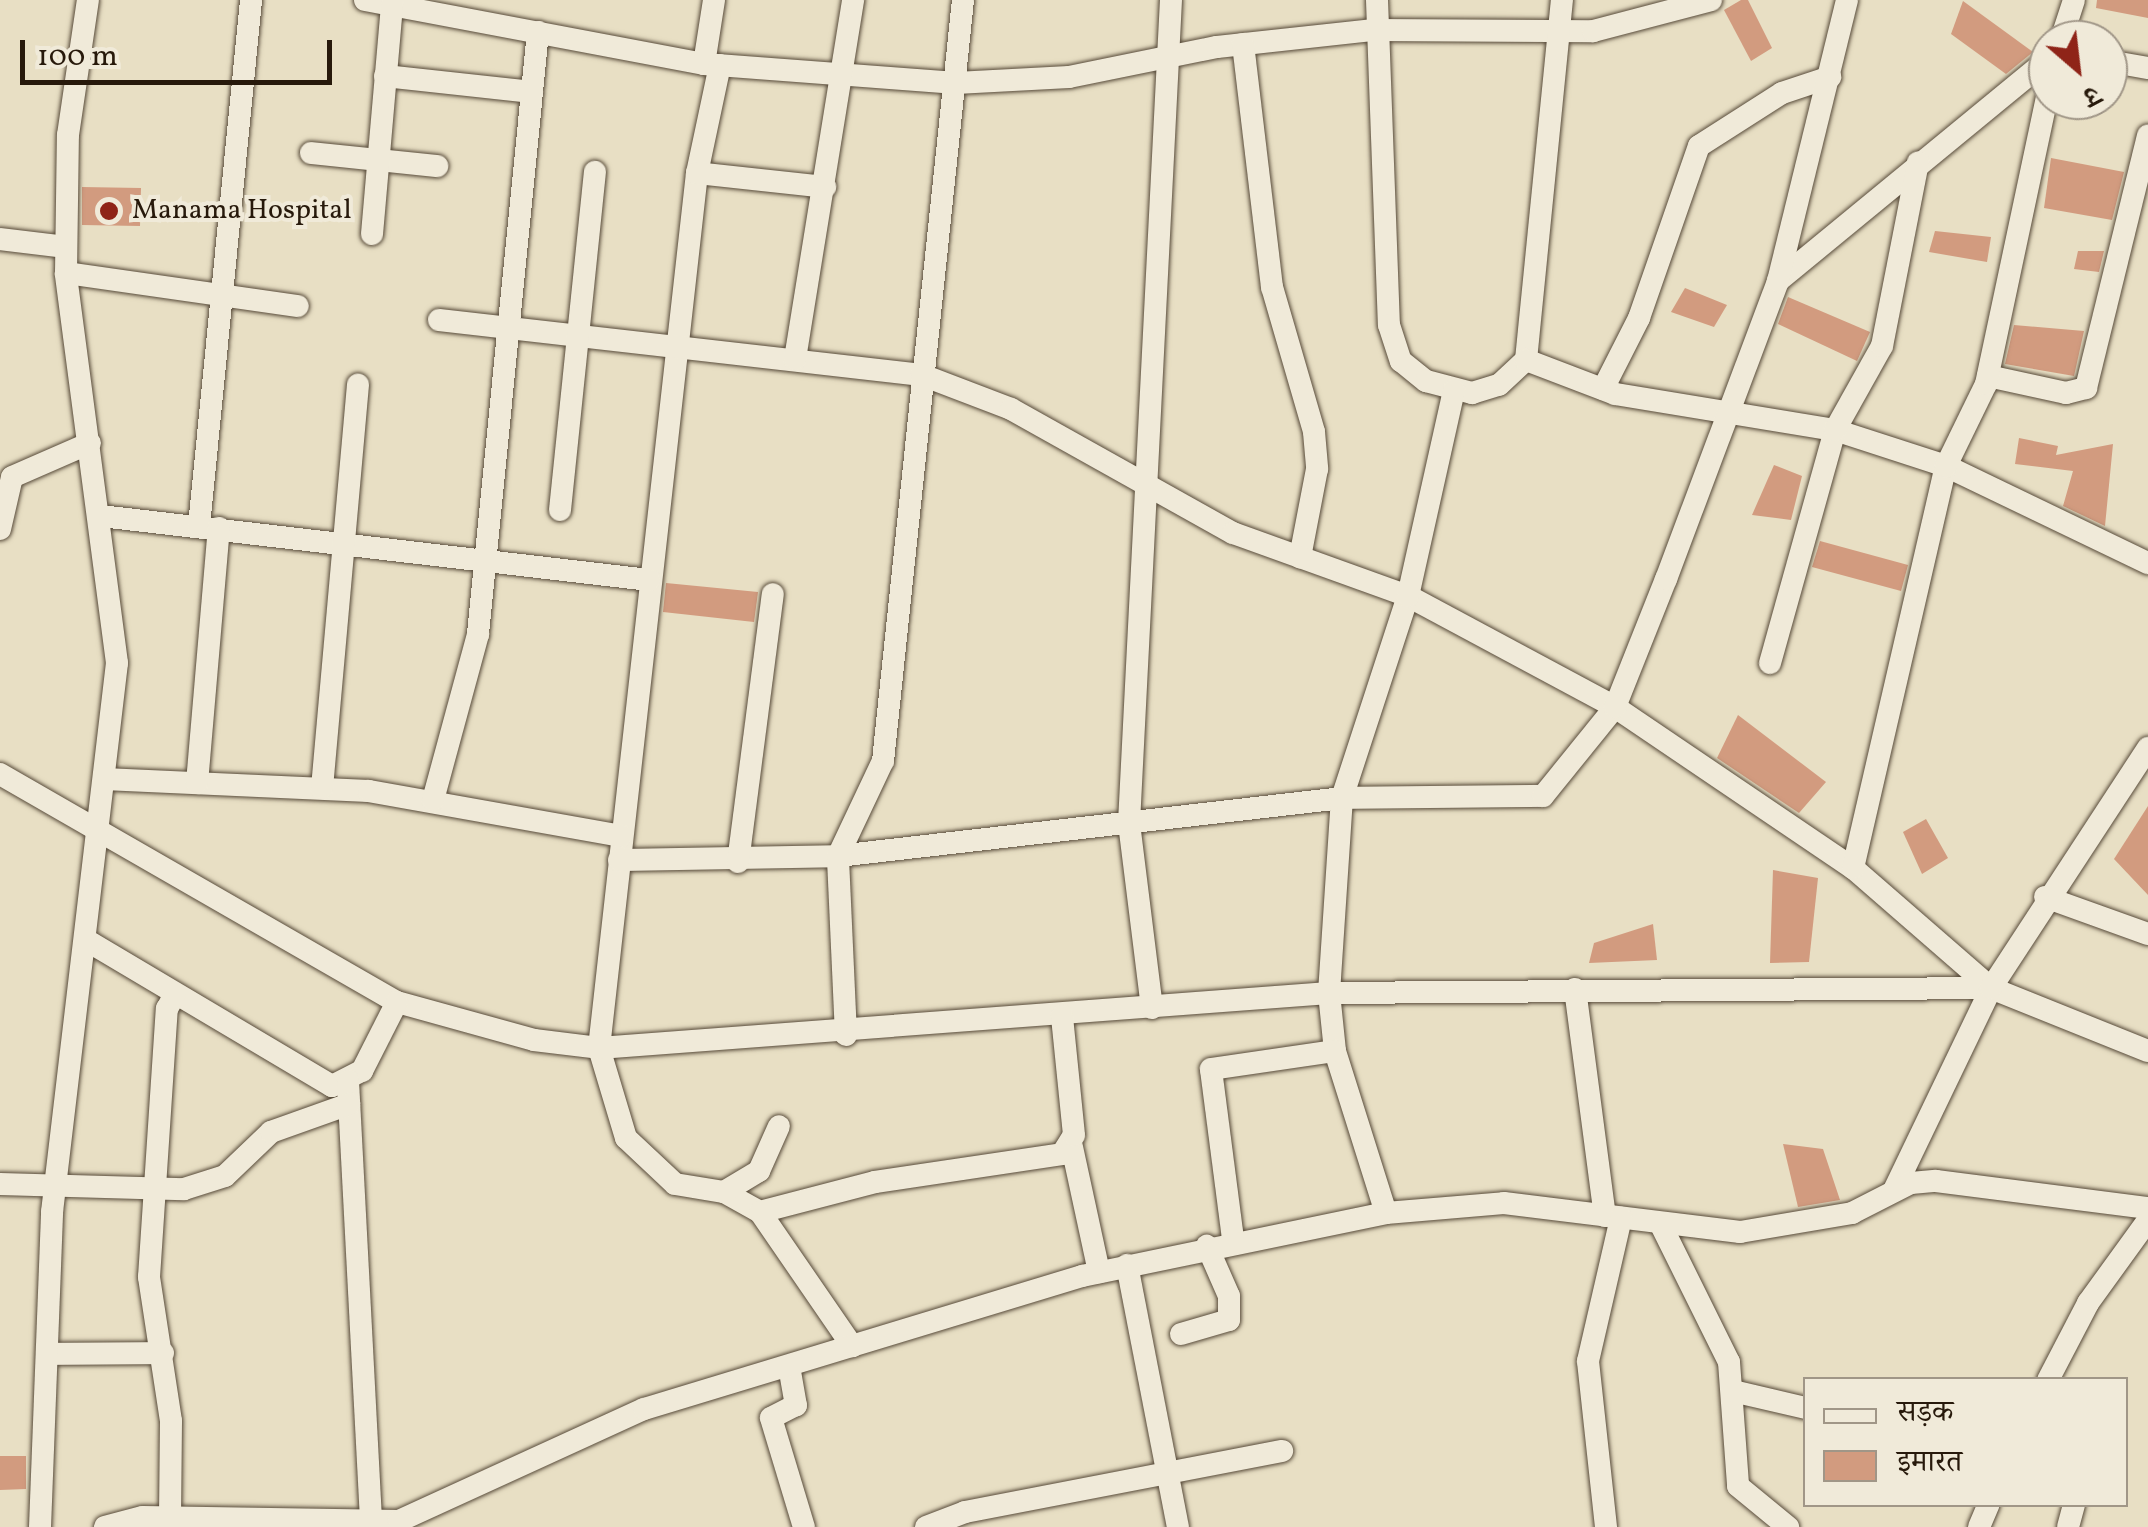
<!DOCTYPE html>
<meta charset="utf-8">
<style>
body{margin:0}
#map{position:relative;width:2148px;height:1527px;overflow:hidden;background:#e8dfc4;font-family:Vollkorn,"Noto Serif Devanagari",serif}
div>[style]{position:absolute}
.building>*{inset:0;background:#d29b7f}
.roads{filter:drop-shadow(0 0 2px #574a39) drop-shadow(0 0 2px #574a39)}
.minor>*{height:22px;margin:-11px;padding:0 11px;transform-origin:11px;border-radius:11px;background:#f0ead9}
.dots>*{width:28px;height:28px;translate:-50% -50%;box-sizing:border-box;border:5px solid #f0ead9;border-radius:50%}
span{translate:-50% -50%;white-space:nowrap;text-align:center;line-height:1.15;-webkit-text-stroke:8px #f0ead9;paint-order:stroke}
.poi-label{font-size:28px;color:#27190b}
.left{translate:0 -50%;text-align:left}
.legend{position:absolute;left:1803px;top:1377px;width:325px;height:130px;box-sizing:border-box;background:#f0ead9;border:2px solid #a09687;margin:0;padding:12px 18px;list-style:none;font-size:30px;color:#27190b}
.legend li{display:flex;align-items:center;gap:20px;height:50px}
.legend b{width:50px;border:2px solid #a09687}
.north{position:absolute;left:2028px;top:20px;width:100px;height:100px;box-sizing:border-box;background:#f0ead9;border:2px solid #a09687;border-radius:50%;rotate:152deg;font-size:28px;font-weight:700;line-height:40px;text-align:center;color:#27190b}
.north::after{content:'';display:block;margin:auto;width:35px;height:45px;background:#8f2418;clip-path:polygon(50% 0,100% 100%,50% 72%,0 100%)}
.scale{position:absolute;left:20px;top:40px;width:312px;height:45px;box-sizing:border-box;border:5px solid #27190b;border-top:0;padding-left:12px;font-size:30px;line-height:35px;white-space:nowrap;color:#27190b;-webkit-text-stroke:8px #f0ead9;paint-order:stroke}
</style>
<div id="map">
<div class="building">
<i style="clip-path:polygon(1741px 0,1748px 0,1772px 48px,1751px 61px,1724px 10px)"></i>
<i style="clip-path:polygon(2097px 0,2148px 0,2148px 18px,2096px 8px)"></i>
<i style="clip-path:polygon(1963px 1px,2033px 52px,2006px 74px,1951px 34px)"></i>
<i style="clip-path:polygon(2051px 158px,2124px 172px,2112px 220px,2044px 208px)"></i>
<i style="clip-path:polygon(82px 187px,141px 188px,140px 226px,82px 225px)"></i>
<i style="clip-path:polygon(1935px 231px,1991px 237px,1987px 262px,1929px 252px)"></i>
<i style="clip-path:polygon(2078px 251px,2104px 251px,2099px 272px,2074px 269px)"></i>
<i style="clip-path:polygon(1685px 288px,1727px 305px,1714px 327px,1671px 312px)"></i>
<i style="clip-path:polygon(1788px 297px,1870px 332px,1857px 361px,1778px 324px)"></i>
<i style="clip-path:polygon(2014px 325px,2084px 331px,2074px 376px,2005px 364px)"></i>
<i style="clip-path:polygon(2019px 438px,2058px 446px,2056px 455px,2113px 444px,2105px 526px,2063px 506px,2073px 471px,2015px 464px)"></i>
<i style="clip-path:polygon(1774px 465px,1802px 476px,1791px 520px,1752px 515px)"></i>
<i style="clip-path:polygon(1820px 541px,1908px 565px,1901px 591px,1812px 567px)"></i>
<i style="clip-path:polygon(666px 583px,758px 592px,754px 622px,663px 612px)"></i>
<i style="clip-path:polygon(1738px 715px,1826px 782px,1799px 813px,1717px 758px)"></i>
<i style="clip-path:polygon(2148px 806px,2148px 895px,2114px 859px)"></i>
<i style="clip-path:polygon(1926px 819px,1948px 858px,1922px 874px,1903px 832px)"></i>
<i style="clip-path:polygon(1773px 870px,1818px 878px,1809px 962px,1770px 963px)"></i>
<i style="clip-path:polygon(1653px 924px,1657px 960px,1589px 963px,1594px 943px)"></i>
<i style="clip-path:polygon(1783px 1144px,1823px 1149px,1840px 1200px,1798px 1207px)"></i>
<i style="clip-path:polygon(0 1456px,26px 1456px,26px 1489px,0 1490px)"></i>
</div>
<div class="roads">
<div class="minor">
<i style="left:365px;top:0;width:345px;rotate:10.7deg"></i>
<i style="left:704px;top:64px;width:253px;rotate:4.3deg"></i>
<i style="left:956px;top:83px;width:113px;rotate:-3deg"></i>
<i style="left:1069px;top:77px;width:151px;rotate:-11.5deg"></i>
<i style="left:1217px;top:47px;width:158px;rotate:-6.2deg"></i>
<i style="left:1374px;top:30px;width:219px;rotate:0.3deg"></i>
<i style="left:1593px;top:31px;width:122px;rotate:-14.7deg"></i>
<i style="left:1377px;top:0;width:325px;rotate:87.9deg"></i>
<i style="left:1389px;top:325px;width:38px;rotate:72deg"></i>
<i style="left:1401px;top:361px;width:32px;rotate:39deg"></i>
<i style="left:1426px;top:381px;width:48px;rotate:14.6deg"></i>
<i style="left:1472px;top:393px;width:28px;rotate:-17deg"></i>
<i style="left:1499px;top:385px;width:37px;rotate:-43deg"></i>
<i style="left:1526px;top:360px;width:362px;rotate:-84.3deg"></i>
<i style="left:2061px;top:40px;width:42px;rotate:-72deg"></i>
<i style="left:1243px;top:44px;width:245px;rotate:83.2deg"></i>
<i style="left:1272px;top:287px;width:151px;rotate:73.8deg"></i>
<i style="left:1314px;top:432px;width:37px;rotate:85deg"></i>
<i style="left:1317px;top:469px;width:90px;rotate:100.9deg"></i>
<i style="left:2108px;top:61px;width:41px;rotate:9.9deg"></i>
<i style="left:704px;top:64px;width:65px;rotate:-81.1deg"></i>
<i style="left:720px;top:65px;width:110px;rotate:102deg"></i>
<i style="left:697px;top:173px;width:880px;rotate:96.39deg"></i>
<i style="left:599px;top:1048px;width:94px;rotate:73.3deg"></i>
<i style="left:626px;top:1138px;width:67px;rotate:43.2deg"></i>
<i style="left:675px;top:1184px;width:50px;rotate:9.3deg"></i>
<i style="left:724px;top:1192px;width:41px;rotate:29.1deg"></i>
<i style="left:760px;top:1212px;width:163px;rotate:55.5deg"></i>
<i style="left:385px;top:76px;width:148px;rotate:6.2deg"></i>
<i style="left:311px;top:153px;width:127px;rotate:5.9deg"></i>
<i style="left:697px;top:173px;width:129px;rotate:6.2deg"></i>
<i style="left:372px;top:234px;width:230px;rotate:-85deg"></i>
<i style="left:0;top:239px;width:66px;rotate:6.9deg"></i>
<i style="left:66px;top:273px;width:234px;rotate:8.1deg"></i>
<i style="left:1778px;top:281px;width:350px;rotate:-39.4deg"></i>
<i style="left:439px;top:320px;width:486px;rotate:6.5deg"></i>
<i style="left:922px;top:375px;width:95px;rotate:20.9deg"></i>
<i style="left:1011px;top:409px;width:254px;rotate:29.2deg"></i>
<i style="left:1233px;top:533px;width:186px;rotate:19.8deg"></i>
<i style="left:1408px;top:596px;width:235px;rotate:28.2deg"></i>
<i style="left:1615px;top:707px;width:287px;rotate:34.1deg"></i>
<i style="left:1853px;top:868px;width:183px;rotate:41deg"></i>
<i style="left:1991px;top:988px;width:169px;rotate:21.9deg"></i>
<i style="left:795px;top:359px;width:364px;rotate:-80.8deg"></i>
<i style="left:1526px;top:360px;width:95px;rotate:20.9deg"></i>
<i style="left:1615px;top:394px;width:223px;rotate:9.3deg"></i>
<i style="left:1835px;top:430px;width:117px;rotate:18deg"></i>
<i style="left:1946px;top:466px;width:224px;rotate:25.7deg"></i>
<i style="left:1988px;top:376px;width:80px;rotate:12.3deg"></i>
<i style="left:2066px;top:393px;width:21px;rotate:-14deg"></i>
<i style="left:2086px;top:388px;width:260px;rotate:-76.2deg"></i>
<i style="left:1603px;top:389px;width:80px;rotate:-63.1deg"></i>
<i style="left:1639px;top:318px;width:182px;rotate:-70.8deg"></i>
<i style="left:1699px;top:146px;width:98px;rotate:-32.6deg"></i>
<i style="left:1782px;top:93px;width:51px;rotate:-18.4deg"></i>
<i style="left:560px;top:510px;width:340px;rotate:-84.1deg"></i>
<i style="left:101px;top:516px;width:552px;rotate:6.66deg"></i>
<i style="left:199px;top:526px;width:529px;rotate:-84.35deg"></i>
<i style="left:0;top:529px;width:53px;rotate:-77deg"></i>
<i style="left:12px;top:477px;width:85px;rotate:-23.6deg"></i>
<i style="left:1770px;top:663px;width:242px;rotate:-74.4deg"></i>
<i style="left:1835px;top:430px;width:96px;rotate:-60.8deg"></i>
<i style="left:1882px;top:346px;width:187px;rotate:-78.9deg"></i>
<i style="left:0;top:774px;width:458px;rotate:29.9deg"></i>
<i style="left:397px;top:1002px;width:142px;rotate:15.5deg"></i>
<i style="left:534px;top:1040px;width:65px;rotate:7deg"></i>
<i style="left:599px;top:1048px;width:732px;rotate:-4.31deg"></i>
<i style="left:1329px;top:993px;width:662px;rotate:-0.43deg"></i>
<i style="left:104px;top:779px;width:265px;rotate:2.6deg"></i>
<i style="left:369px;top:791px;width:256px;rotate:10.1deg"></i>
<i style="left:197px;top:783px;width:256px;rotate:-85.1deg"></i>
<i style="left:322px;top:788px;width:405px;rotate:-84.9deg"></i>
<i style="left:433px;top:800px;width:172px;rotate:-74.8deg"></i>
<i style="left:478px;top:634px;width:605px;rotate:-84.31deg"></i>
<i style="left:619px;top:860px;width:219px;rotate:-1deg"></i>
<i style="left:838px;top:856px;width:507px;rotate:-6.56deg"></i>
<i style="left:1342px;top:798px;width:201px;rotate:-0.6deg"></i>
<i style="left:1543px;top:796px;width:114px;rotate:-51deg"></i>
<i style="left:1615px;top:707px;width:138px;rotate:-68.3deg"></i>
<i style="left:1666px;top:579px;width:318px;rotate:-69.4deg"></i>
<i style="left:1778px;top:281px;width:289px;rotate:-76.2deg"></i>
<i style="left:738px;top:862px;width:270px;rotate:-82.6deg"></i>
<i style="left:1853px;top:868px;width:413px;rotate:-77deg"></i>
<i style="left:1946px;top:466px;width:91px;rotate:-64deg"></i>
<i style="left:1986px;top:384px;width:299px;rotate:-78deg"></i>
<i style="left:2045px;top:897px;width:109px;rotate:19.8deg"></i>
<i style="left:86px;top:940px;width:286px;rotate:30.7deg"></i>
<i style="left:332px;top:1086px;width:34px;rotate:-27deg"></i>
<i style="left:362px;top:1071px;width:77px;rotate:-63.1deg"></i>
<i style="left:1575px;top:989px;width:229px;rotate:82.5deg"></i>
<i style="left:1152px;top:1008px;width:186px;rotate:-97.1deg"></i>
<i style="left:1129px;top:823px;width:824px;rotate:-87.08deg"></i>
<i style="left:846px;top:1035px;width:179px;rotate:-92.6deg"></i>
<i style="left:838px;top:856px;width:105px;rotate:-64.7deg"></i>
<i style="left:883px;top:761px;width:765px;rotate:-84deg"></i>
<i style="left:348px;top:1081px;width:442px;rotate:87deg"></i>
<i style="left:1072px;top:1147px;width:128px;rotate:77.8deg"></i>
<i style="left:0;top:1184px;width:184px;rotate:1.6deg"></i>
<i style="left:184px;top:1189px;width:43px;rotate:-17.6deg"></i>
<i style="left:225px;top:1176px;width:64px;rotate:-43.7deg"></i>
<i style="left:271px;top:1132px;width:83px;rotate:-19.7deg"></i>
<i style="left:1894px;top:1190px;width:224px;rotate:-64.3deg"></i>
<i style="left:1991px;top:988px;width:287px;rotate:-56.8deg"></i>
<i style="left:724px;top:1192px;width:41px;rotate:-31deg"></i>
<i style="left:759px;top:1171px;width:49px;rotate:-66deg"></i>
<i style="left:760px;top:1212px;width:119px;rotate:-14.6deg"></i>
<i style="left:875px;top:1182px;width:189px;rotate:-8.5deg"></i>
<i style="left:1062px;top:1154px;width:22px;rotate:-58deg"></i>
<i style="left:1074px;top:1135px;width:120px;rotate:-95.8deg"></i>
<i style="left:1386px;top:1213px;width:170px;rotate:-107.5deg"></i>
<i style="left:1335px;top:1051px;width:58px;rotate:-95.9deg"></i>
<i style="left:1329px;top:993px;width:195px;rotate:-86.2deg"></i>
<i style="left:1342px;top:798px;width:213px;rotate:-71.9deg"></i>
<i style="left:1408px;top:596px;width:211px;rotate:-77.4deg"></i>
<i style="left:1661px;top:1225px;width:153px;rotate:63.6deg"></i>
<i style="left:1729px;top:1362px;width:124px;rotate:85.8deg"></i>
<i style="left:1738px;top:1486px;width:65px;rotate:39.4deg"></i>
<i style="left:1233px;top:1239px;width:171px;rotate:-97.4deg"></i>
<i style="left:1211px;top:1069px;width:125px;rotate:-8.3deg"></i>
<i style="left:1127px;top:1265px;width:267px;rotate:79deg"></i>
<i style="left:1181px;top:1334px;width:50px;rotate:-16.3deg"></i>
<i style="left:1229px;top:1320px;width:24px;rotate:-90deg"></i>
<i style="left:1229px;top:1296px;width:55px;rotate:-113.7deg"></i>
<i style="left:47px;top:1354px;width:116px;rotate:-0.5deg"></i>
<i style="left:789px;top:1366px;width:40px;rotate:80deg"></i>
<i style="left:796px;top:1405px;width:28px;rotate:153deg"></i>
<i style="left:771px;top:1418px;width:114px;rotate:73.2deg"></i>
<i style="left:2048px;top:1380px;width:87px;rotate:-62.5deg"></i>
<i style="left:2088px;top:1303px;width:102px;rotate:-54.1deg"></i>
<i style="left:1737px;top:1392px;width:71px;rotate:13.1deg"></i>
<i style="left:170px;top:1517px;width:96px;rotate:-89.4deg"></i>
<i style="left:171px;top:1421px;width:146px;rotate:-98.7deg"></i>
<i style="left:149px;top:1277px;width:269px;rotate:-86.2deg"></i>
<i style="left:167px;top:1009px;width:17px;rotate:-62deg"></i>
<i style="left:40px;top:1527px;width:315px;rotate:-87.8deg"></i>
<i style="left:52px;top:1212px;width:553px;rotate:-83.25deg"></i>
<i style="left:117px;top:663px;width:393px;rotate:-97.5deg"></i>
<i style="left:66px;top:273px;width:138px;rotate:-89.2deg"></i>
<i style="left:68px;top:135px;width:136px;rotate:-81.6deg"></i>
<i style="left:105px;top:1527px;width:39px;rotate:-15deg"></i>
<i style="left:143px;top:1517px;width:256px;rotate:0.9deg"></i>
<i style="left:399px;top:1521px;width:269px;rotate:-24.6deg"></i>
<i style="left:644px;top:1409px;width:458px;rotate:-16.9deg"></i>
<i style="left:1082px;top:1276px;width:310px;rotate:-11.7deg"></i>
<i style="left:1386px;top:1213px;width:118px;rotate:-4.8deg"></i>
<i style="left:1504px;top:1203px;width:238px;rotate:7deg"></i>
<i style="left:1740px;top:1232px;width:114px;rotate:-9.6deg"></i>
<i style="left:1852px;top:1213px;width:66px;rotate:-27deg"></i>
<i style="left:1911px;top:1183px;width:25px;rotate:-5deg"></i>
<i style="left:1936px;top:1181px;width:214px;rotate:7.3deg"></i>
<i style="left:926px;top:1527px;width:42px;rotate:-21deg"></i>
<i style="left:965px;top:1512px;width:323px;rotate:-10.9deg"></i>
<i style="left:1606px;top:1527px;width:167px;rotate:-96.2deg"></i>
<i style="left:1588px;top:1361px;width:147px;rotate:-77deg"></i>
<i style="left:1979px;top:1527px;width:25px;rotate:-67deg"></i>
<i style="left:2068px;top:1527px;width:24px;rotate:-75deg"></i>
</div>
</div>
<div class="dots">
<i style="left:109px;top:211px;background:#8f2418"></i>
</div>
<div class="poi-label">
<span class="left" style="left:132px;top:211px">Manama Hospital</span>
</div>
<ul class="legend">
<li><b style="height:12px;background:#f0ead9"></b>सड़क</li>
<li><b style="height:28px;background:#d29b7f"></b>इमारत</li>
</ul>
<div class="north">उ</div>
<div class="scale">100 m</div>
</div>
